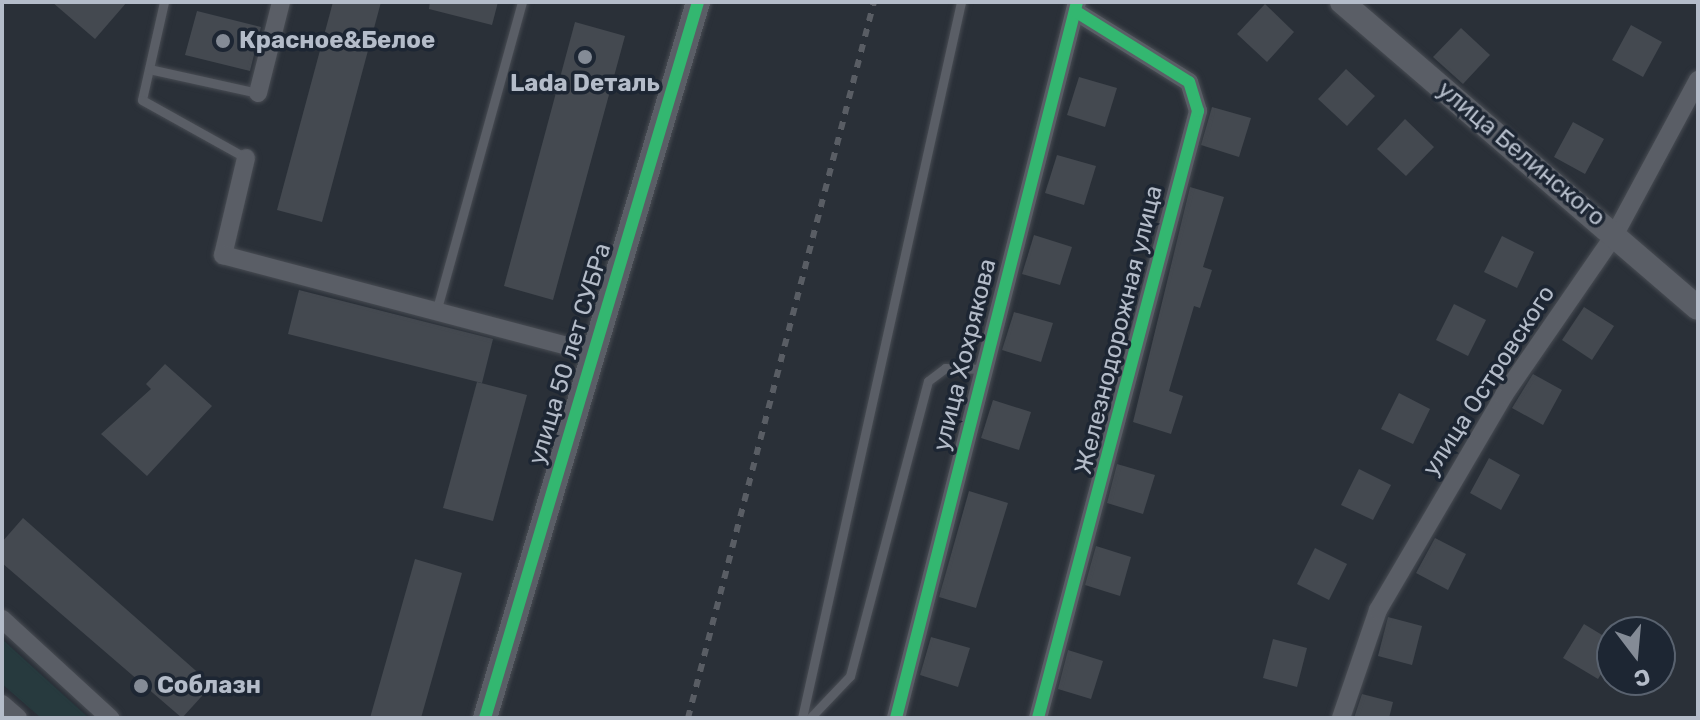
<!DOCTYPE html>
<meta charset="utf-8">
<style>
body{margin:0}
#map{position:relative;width:1700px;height:720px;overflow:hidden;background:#2a3038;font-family:Rubik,sans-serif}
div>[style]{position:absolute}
.green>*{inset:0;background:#273a3e}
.building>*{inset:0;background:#444950}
.roads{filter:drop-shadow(0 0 2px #484c53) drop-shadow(0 0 2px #484c53)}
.service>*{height:9px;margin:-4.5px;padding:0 4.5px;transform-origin:4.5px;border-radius:4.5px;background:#5a5e66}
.minor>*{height:18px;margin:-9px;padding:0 9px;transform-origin:9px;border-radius:9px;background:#5a5e66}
.tertiary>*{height:24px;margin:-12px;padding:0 12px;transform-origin:12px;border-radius:12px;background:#5a5e66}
.rail>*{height:6px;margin-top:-3px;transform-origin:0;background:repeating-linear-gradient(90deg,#595d64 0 8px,transparent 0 16px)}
.cycleway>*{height:12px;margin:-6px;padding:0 6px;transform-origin:6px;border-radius:6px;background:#33b770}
.dots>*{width:22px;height:22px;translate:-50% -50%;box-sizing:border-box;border:4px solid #1d2633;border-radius:50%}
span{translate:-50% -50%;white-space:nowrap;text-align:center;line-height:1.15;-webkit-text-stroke:7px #1d2633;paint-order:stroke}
.poi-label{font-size:24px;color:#b4bcc9;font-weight:700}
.left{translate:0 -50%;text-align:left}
.street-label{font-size:24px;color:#b4bcc9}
.frame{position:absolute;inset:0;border:4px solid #b4bcc9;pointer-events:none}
.north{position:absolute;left:1596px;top:616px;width:80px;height:80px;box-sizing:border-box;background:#1d2633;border:2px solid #59626f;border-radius:50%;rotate:164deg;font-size:22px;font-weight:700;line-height:32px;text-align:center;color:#b4bcc9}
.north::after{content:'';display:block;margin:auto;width:28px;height:36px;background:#848b96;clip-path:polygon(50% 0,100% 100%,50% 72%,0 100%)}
</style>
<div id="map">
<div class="green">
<i style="clip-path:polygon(2px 639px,89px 718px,41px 718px,2px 684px)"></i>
</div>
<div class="building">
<i style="clip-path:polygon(52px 2px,127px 2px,95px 39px)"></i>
<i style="clip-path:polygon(333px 2px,381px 2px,322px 222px,277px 210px)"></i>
<i style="clip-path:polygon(430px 2px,498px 2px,492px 25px,429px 9px)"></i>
<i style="clip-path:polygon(1265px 4px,1294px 32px,1267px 62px,1237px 34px)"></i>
<i style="clip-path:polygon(197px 11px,261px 27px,250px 71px,185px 55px)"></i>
<i style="clip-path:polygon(575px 22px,625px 36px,553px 300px,504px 286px)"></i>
<i style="clip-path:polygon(1631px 25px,1662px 42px,1643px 77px,1612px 60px)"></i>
<i style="clip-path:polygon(1461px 28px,1490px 55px,1463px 84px,1433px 57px)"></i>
<i style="clip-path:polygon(1346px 69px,1375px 96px,1347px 126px,1318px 99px)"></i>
<i style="clip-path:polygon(1079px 77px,1117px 88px,1105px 127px,1067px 115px)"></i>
<i style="clip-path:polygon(1212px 107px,1251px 118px,1239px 157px,1201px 145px)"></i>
<i style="clip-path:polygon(1405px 119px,1434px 147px,1406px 176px,1377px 149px)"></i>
<i style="clip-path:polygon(1573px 122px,1604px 139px,1585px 174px,1554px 157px)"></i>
<i style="clip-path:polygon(1057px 155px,1096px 166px,1084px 205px,1045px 193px)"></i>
<i style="clip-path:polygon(1190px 187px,1224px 197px,1203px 267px,1212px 270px,1200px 308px,1194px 306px,1169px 391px,1183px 396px,1171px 434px,1133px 422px)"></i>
<i style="clip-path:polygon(1034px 235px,1072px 247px,1060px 285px,1022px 274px)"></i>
<i style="clip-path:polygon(1502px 236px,1534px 252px,1517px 288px,1484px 272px)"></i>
<i style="clip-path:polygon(299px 290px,493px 339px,482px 383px,288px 334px)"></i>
<i style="clip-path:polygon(1454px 304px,1486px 320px,1468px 356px,1436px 340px)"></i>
<i style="clip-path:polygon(1584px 307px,1614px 326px,1592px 360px,1562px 340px)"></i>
<i style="clip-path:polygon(1014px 312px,1053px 323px,1041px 362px,1002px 350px)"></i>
<i style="clip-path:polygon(165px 364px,212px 406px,147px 476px,101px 434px,151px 389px,146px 384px)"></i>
<i style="clip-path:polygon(1533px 374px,1562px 390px,1543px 425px,1512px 408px)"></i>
<i style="clip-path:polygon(477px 382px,527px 395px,493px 521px,443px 508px)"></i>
<i style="clip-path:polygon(1399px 393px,1430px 409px,1413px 444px,1381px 429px)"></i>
<i style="clip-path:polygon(993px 400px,1031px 412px,1019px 450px,981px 438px)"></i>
<i style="clip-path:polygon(1489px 458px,1520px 475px,1501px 510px,1470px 493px)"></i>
<i style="clip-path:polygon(1117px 464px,1155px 475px,1143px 514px,1107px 503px)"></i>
<i style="clip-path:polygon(1359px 469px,1391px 485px,1373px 520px,1341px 505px)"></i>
<i style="clip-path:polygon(969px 491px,1008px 503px,976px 608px,939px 597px)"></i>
<i style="clip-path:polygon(23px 518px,212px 685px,182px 718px,2px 563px,2px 542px)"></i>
<i style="clip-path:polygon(1435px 538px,1466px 554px,1448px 590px,1416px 573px)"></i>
<i style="clip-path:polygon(1096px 546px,1131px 557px,1120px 596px,1085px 585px)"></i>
<i style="clip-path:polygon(1315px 548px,1347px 564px,1329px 600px,1297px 584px)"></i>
<i style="clip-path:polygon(415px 559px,462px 573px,421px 718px,370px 718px)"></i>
<i style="clip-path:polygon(1388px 617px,1422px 626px,1412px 665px,1378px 656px)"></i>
<i style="clip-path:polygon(1584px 624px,1612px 641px,1612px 656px,1598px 679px,1563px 658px)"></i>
<i style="clip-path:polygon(931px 637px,970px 648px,958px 687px,920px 675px)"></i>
<i style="clip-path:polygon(1273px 639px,1307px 648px,1297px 687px,1263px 678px)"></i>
<i style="clip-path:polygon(1068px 650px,1103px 661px,1091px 699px,1058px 689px)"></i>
<i style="clip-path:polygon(1362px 694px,1393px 702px,1389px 718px,1354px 718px)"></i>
</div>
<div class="roads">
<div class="service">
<i style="left:164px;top:2px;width:100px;rotate:102.7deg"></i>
<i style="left:142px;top:100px;width:119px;rotate:29.1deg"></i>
<i style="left:149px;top:69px;width:112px;rotate:12.4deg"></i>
<i style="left:436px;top:312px;width:322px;rotate:-74.5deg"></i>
<i style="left:802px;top:718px;width:733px;rotate:-77.48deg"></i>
<i style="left:810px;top:718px;width:58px;rotate:-46.4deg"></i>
<i style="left:850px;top:676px;width:305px;rotate:-75.2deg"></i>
<i style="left:928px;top:381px;width:21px;rotate:-37deg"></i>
<i style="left:945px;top:368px;width:40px;rotate:1.4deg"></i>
</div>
<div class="minor">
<i style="left:258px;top:93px;width:94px;rotate:-75.8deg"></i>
<i style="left:246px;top:158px;width:100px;rotate:103.3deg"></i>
<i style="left:223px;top:255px;width:383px;rotate:14.8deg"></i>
<i style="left:2px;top:619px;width:147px;rotate:42.5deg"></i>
<i style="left:2px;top:704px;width:21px;rotate:41deg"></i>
<i style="left:896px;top:718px;width:739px;rotate:-75.81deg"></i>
<i style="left:1038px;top:718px;width:628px;rotate:-75.23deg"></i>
<i style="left:1198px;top:111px;width:30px;rotate:-107deg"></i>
<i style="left:1189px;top:82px;width:134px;rotate:-148.1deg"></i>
<i style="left:1341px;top:718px;width:114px;rotate:-71.1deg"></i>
<i style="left:1378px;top:610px;width:249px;rotate:-59.6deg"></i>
<i style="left:1504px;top:395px;width:196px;rotate:-55.4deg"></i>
<i style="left:1615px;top:234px;width:175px;rotate:-61.7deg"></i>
</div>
<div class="tertiary">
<i style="left:1342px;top:2px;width:469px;rotate:40.7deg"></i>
<i style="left:485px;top:718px;width:747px;rotate:-73.43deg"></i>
</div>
</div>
<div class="rail">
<i style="left:688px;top:718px;width:740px;rotate:-75.44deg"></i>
</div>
<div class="cycleway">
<i style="left:485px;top:718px;width:747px;rotate:-73.43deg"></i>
<i style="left:896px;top:718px;width:739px;rotate:-75.81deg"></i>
<i style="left:1038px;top:718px;width:628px;rotate:-75.23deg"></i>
<i style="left:1198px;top:111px;width:30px;rotate:-107deg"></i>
<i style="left:1189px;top:82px;width:134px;rotate:-148.1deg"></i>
</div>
<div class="dots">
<i style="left:223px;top:41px;background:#848b96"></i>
<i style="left:585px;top:57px;background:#848b96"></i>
<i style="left:141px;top:686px;background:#848b96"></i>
</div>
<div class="poi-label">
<span class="left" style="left:239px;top:41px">Красное&amp;Белое</span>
<span style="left:585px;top:84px">Lada Dеталь</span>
<span class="left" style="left:157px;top:686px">Соблазн</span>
</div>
<div class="street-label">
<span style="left:1521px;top:154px;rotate:40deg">улица Белинского</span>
<span style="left:1119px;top:330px;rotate:-76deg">Железнодорожная улица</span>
<span style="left:570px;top:354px;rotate:-73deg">улица 50 лет СУБРа</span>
<span style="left:965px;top:355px;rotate:-76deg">улица Хохрякова</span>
<span style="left:1489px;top:381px;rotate:-57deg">улица Островского</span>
</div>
<div class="frame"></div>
<div class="north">С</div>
</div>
